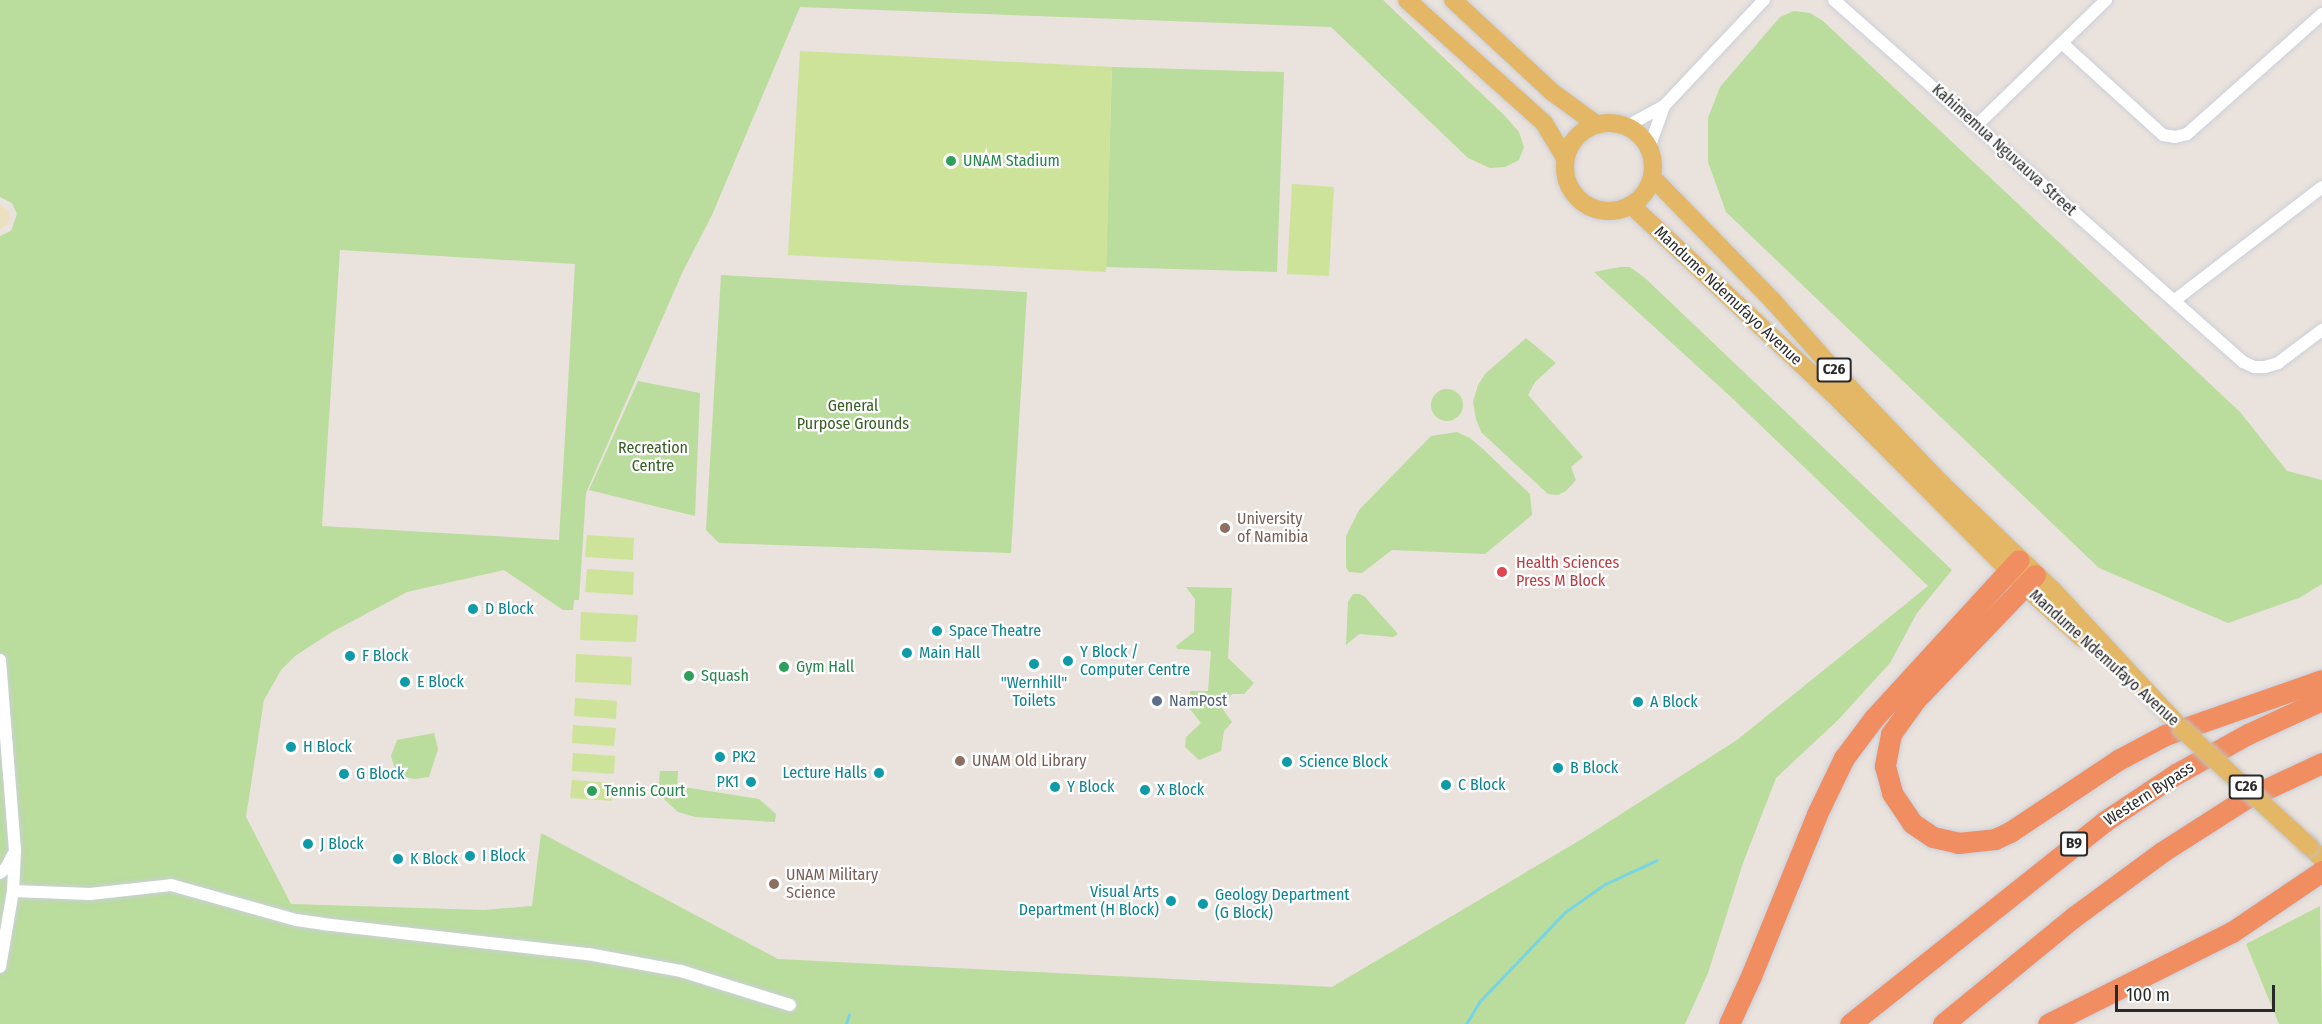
<!DOCTYPE html>
<style>
body{margin:0}
#map{position:relative;width:2322px;height:1024px;overflow:hidden;background:#eae2dc;font-family:"Fira Sans Condensed",sans-serif}
div>[style]{position:absolute}
.green>*{inset:0;background:#badc9d}
.round{border-radius:50%}
.sand>*{inset:0;background:#ede0c1}
.pitch>*{inset:0;background:#cde399}
.stream>*{height:3px;margin:-1.5px;padding:0 1.5px;transform-origin:1.5px;border-radius:1.5px;background:#78d4e3}
.roads{filter:drop-shadow(0 0 2px #cacfda) drop-shadow(0 0 2px #cacfda)}
.minor>*{height:12px;margin:-6px;padding:0 6px;transform-origin:6px;border-radius:6px;background:#fff}
.primary>*{height:18px;margin:-9px;padding:0 9px;transform-origin:9px;border-radius:9px;background:#e4b767}
.primary>.ring{margin:-9px;padding:0;box-sizing:content-box;background:none;border:18px solid #e4b767;border-radius:50%}
.motorway>*{height:21px;margin:-10.5px;padding:0 10.5px;transform-origin:10.5px;border-radius:10.5px;background:#f08d61}
.bridges{filter:drop-shadow(0 0 2px #c3c3c3) drop-shadow(0 0 2px #c3c3c3)}
.primary-bridge>*{height:18px;margin:-9px;padding:0 9px;transform-origin:9px;border-radius:9px;background:#e4b767}
.dots>*{width:16px;height:16px;translate:-50% -50%;box-sizing:border-box;border:3px solid #fff;border-radius:50%}
span{translate:-50% -50%;white-space:nowrap;text-align:center;line-height:1.15;-webkit-text-stroke:4.5px #fff;paint-order:stroke}
.shield-label span{padding:2px 4px;background:#fff;border:2px solid;border-radius:4px;-webkit-text-stroke-width:0}
.shield-label{font-size:15px;color:#292929;font-weight:700}
.street-label{font-size:16px;color:#292929}
.leisure-label{font-size:16px;color:#27864d}
.left{translate:0 -50%;text-align:left}
.park-label{font-size:16px;color:#355f20}
.education-label{font-size:16px;color:#785e54}
.health-label{font-size:16px;color:#be3a42}
.culture-label{font-size:16px;color:#0d838f}
.right{translate:-100% -50%;text-align:right}
.service-label{font-size:16px;color:#4e5e75}
.scale{position:absolute;left:2115px;top:985px;width:160px;height:27px;box-sizing:border-box;border:3px solid #292929;border-top:0;padding-left:8px;font-size:18px;line-height:21px;white-space:nowrap;color:#292929;-webkit-text-stroke:4px #fff;paint-order:stroke}
</style>
<div id="map">
<div class="green">
<i style="clip-path:polygon(evenodd,0 0,1383px 0,1504px 115px,1519px 132px,1524px 147px,1519px 160px,1505px 167px,1490px 168px,1468px 158px,1331px 27px,800px 7px,712px 215px,683px 271px,586px 493px,579px 600px,574px 600px,573px 610px,563px 610px,504px 570px,407px 592px,332px 632px,295px 656px,281px 670px,264px 700px,246px 817px,291px 904px,484px 910px,532px 906px,541px 833px,778px 959px,1332px 987px,1582px 839px,1737px 740px,1928px 586px,1731px 397px,1594px 272px,1620px 267px,1630px 267px,1645px 278px,1952px 570px,1917px 613px,1890px 663px,1838px 720px,1776px 778px,1743px 863px,1708px 973px,1685px 1024px,0 1024px,0 236px,11px 231px,17px 214px,12px 203px,0 197px,0 0,340px 250px,575px 264px,559px 540px,322px 526px,340px 250px)"></i>
<i style="clip-path:polygon(1794px 11px,1810px 13px,1823px 21px,2240px 412px,2287px 471px,2322px 480px,2322px 584px,2299px 598px,2228px 623px,2099px 568px,1726px 212px,1708px 162px,1708px 118px,1720px 87px,1780px 17px)"></i>
<i style="clip-path:polygon(1112px 67px,1284px 72px,1277px 272px,1106px 267px)"></i>
<i style="clip-path:polygon(721px 275px,1027px 292px,1011px 553px,719px 543px,706px 530px)"></i>
<i style="clip-path:polygon(1526px 338px,1556px 363px,1535px 382px,1528px 395px,1583px 457px,1571px 467px,1576px 480px,1566px 491px,1558px 495px,1548px 494px,1481px 432px,1476px 419px,1473px 402px,1478px 385px,1485px 374px)"></i>
<i style="clip-path:polygon(638px 381px,700px 393px,695px 516px,589px 490px)"></i>
<i class="round" style="left:1431px;top:389px;width:32px;height:32px"></i>
<i style="clip-path:polygon(1457px 432px,1470px 438px,1485px 451px,1530px 494px,1532px 515px,1485px 554px,1392px 550px,1362px 573px,1349px 572px,1346px 567px,1346px 536px,1359px 510px,1431px 436px)"></i>
<i style="clip-path:polygon(1186px 587px,1232px 588px,1228px 658px,1254px 683px,1244px 694px,1232px 694px,1222px 708px,1232px 722px,1224px 731px,1221px 751px,1199px 760px,1185px 747px,1186px 737px,1201px 723px,1189px 708px,1190px 691px,1208px 691px,1211px 651px,1177px 649px,1176px 646px,1194px 632px,1195px 599px)"></i>
<i style="clip-path:polygon(1353px 594px,1360px 594px,1365px 597px,1398px 634px,1393px 637px,1359px 634px,1346px 645px,1348px 602px)"></i>
<i style="clip-path:polygon(434px 733px,438px 749px,429px 777px,414px 779px,397px 775px,391px 756px,397px 740px)"></i>
<i style="clip-path:polygon(660px 771px,678px 771px,677px 786px,759px 799px,776px 814px,775px 822px,695px 817px,678px 812px,665px 800px,659px 785px)"></i>
<i style="clip-path:polygon(2320px 906px,2322px 1024px,2279px 1024px,2246px 944px)"></i>
</div>
<div class="sand">
<i style="clip-path:polygon(0 205px,8px 210px,10px 217px,7px 225px,0 229px)"></i>
</div>
<div class="pitch">
<i style="clip-path:polygon(800px 51px,1112px 67px,1106px 272px,788px 255px)"></i>
<i style="clip-path:polygon(1292px 184px,1334px 187px,1329px 276px,1287px 274px)"></i>
<i style="clip-path:polygon(587px 535px,634px 538px,633px 560px,585px 557px)"></i>
<i style="clip-path:polygon(587px 569px,634px 572px,633px 595px,585px 592px)"></i>
<i style="clip-path:polygon(581px 612px,638px 615px,636px 642px,580px 640px)"></i>
<i style="clip-path:polygon(576px 654px,632px 657px,631px 685px,575px 682px)"></i>
<i style="clip-path:polygon(575px 698px,617px 701px,616px 719px,574px 716px)"></i>
<i style="clip-path:polygon(573px 725px,616px 728px,614px 746px,572px 743px)"></i>
<i style="clip-path:polygon(573px 753px,615px 756px,614px 774px,572px 771px)"></i>
<i style="clip-path:polygon(572px 780px,614px 783px,612px 801px,570px 798px)"></i>
</div>
<div class="stream">
<i style="left:846px;top:1024px;width:10px;rotate:-73deg"></i>
<i style="left:1466px;top:1024px;width:26px;rotate:-59deg"></i>
<i style="left:1479px;top:1002px;width:124px;rotate:-46.3deg"></i>
<i style="left:1565px;top:912px;width:49px;rotate:-35deg"></i>
<i style="left:1605px;top:884px;width:57px;rotate:-24.8deg"></i>
</div>
<div class="roads">
<div class="minor">
<i style="left:1834px;top:0;width:546px;rotate:41.51deg"></i>
<i style="left:2243px;top:362px;width:12px;rotate:24deg"></i>
<i style="left:2254px;top:367px;width:11px"></i>
<i style="left:2265px;top:367px;width:14px;rotate:-17deg"></i>
<i style="left:2278px;top:363px;width:55px;rotate:-36.9deg"></i>
<i style="left:2063px;top:44px;width:135px;rotate:42.3deg"></i>
<i style="left:2163px;top:135px;width:12px;rotate:9deg"></i>
<i style="left:2175px;top:137px;width:12px;rotate:-14deg"></i>
<i style="left:2187px;top:134px;width:181px;rotate:-41.6deg"></i>
<i style="left:1977px;top:125px;width:180px;rotate:-44.1deg"></i>
<i style="left:1627px;top:126px;width:42px;rotate:-28.4deg"></i>
<i style="left:1664px;top:106px;width:146px;rotate:-46.7deg"></i>
<i style="left:1649px;top:148px;width:45px;rotate:-70.3deg"></i>
<i style="left:2175px;top:300px;width:185px;rotate:-37.5deg"></i>
<i style="left:0;top:660px;width:192px;rotate:85.5deg"></i>
<i style="left:15px;top:851px;width:40px;rotate:92.9deg"></i>
<i style="left:13px;top:891px;width:77px;rotate:99.7deg"></i>
<i style="left:0;top:873px;width:8px;rotate:-40deg"></i>
<i style="left:6px;top:868px;width:15px;rotate:-62deg"></i>
<i style="left:13px;top:891px;width:77px;rotate:2.2deg"></i>
<i style="left:90px;top:894px;width:81px;rotate:-6.3deg"></i>
<i style="left:171px;top:885px;width:130px;rotate:15.6deg"></i>
<i style="left:296px;top:920px;width:27px;rotate:8deg"></i>
<i style="left:323px;top:924px;width:267px;rotate:6.5deg"></i>
<i style="left:588px;top:954px;width:95px;rotate:10.4deg"></i>
<i style="left:681px;top:971px;width:114px;rotate:17.3deg"></i>
</div>
<div class="primary">
<i style="left:1407px;top:0;width:184px;rotate:41.9deg"></i>
<i style="left:1544px;top:123px;width:41px;rotate:59deg"></i>
<i style="left:1453px;top:0;width:135px;rotate:42.9deg"></i>
<i style="left:1552px;top:92px;width:54px;rotate:36deg"></i>
<i class="ring" style="left:1565px;top:123px;width:70px;height:70px"></i>
<i style="left:1652px;top:177px;width:173px;rotate:45.7deg"></i>
<i style="left:1773px;top:301px;width:115px;rotate:48.5deg"></i>
<i style="left:1849px;top:387px;width:134px;rotate:46.2deg"></i>
<i style="left:1942px;top:484px;width:152px;rotate:43.7deg"></i>
<i style="left:2052px;top:589px;width:191px;rotate:47.1deg"></i>
<i style="left:1631px;top:205px;width:277px;rotate:43.1deg"></i>
<i style="left:1833px;top:394px;width:271px;rotate:45.1deg"></i>
<i style="left:2024px;top:586px;width:79px;rotate:41.9deg"></i>
<i style="left:2309px;top:846px;width:18px;rotate:45deg"></i>
</div>
<div class="motorway">
<i style="left:2035px;top:575px;width:172px;rotate:133.8deg"></i>
<i style="left:1916px;top:699px;width:43px;rotate:125.5deg"></i>
<i style="left:1891px;top:734px;width:33px;rotate:101deg"></i>
<i style="left:1885px;top:766px;width:28px;rotate:75deg"></i>
<i style="left:1892px;top:793px;width:36px;rotate:56deg"></i>
<i style="left:1912px;top:823px;width:25px;rotate:34deg"></i>
<i style="left:1933px;top:837px;width:26px;rotate:13deg"></i>
<i style="left:1958px;top:843px;width:37px;rotate:-6deg"></i>
<i style="left:1995px;top:839px;width:17px;rotate:-25deg"></i>
<i style="left:2010px;top:832px;width:130px;rotate:-33.7deg"></i>
<i style="left:2118px;top:760px;width:53px;rotate:-28deg"></i>
<i style="left:2165px;top:735px;width:166px;rotate:-19.3deg"></i>
<i style="left:1729px;top:1024px;width:53px;rotate:-65.4deg"></i>
<i style="left:1751px;top:976px;width:175px;rotate:-67.8deg"></i>
<i style="left:1817px;top:814px;width:62px;rotate:-64.3deg"></i>
<i style="left:1844px;top:758px;width:50px;rotate:-53.1deg"></i>
<i style="left:1874px;top:718px;width:214px;rotate:-47.5deg"></i>
<i style="left:1850px;top:1024px;width:326px;rotate:-38.5deg"></i>
<i style="left:2105px;top:821px;width:85px;rotate:-33.5deg"></i>
<i style="left:2176px;top:774px;width:82px;rotate:-29.1deg"></i>
<i style="left:2248px;top:734px;width:81px;rotate:-24.7deg"></i>
<i style="left:1943px;top:1024px;width:171px;rotate:-39.3deg"></i>
<i style="left:2075px;top:916px;width:108px;rotate:-36.3deg"></i>
<i style="left:2162px;top:852px;width:98px;rotate:-32.6deg"></i>
<i style="left:2245px;top:799px;width:85px;rotate:-25.1deg"></i>
<i style="left:2048px;top:1024px;width:206px;rotate:-26.6deg"></i>
<i style="left:2232px;top:932px;width:109px;rotate:-34.1deg"></i>
</div>
</div>
<div class="bridges">
<div class="primary-bridge">
<i style="left:2182px;top:729px;width:173px;rotate:42.7deg"></i>
</div>
</div>
<div class="dots">
<i style="left:951px;top:161px;background:#2e9e5b"></i>
<i style="left:1225px;top:528px;background:#8d6e63"></i>
<i style="left:1502px;top:572px;background:#e0444e"></i>
<i style="left:473px;top:609px;background:#0f9aa8"></i>
<i style="left:937px;top:631px;background:#0f9aa8"></i>
<i style="left:907px;top:653px;background:#0f9aa8"></i>
<i style="left:350px;top:656px;background:#0f9aa8"></i>
<i style="left:1068px;top:661px;background:#0f9aa8"></i>
<i style="left:1034px;top:664px;background:#0f9aa8"></i>
<i style="left:784px;top:667px;background:#2e9e5b"></i>
<i style="left:689px;top:676px;background:#2e9e5b"></i>
<i style="left:405px;top:682px;background:#0f9aa8"></i>
<i style="left:1157px;top:701px;background:#5c6f8a"></i>
<i style="left:1638px;top:702px;background:#0f9aa8"></i>
<i style="left:291px;top:747px;background:#0f9aa8"></i>
<i style="left:720px;top:757px;background:#0f9aa8"></i>
<i style="left:960px;top:761px;background:#8d6e63"></i>
<i style="left:1287px;top:762px;background:#0f9aa8"></i>
<i style="left:1558px;top:768px;background:#0f9aa8"></i>
<i style="left:879px;top:773px;background:#0f9aa8"></i>
<i style="left:344px;top:774px;background:#0f9aa8"></i>
<i style="left:751px;top:782px;background:#0f9aa8"></i>
<i style="left:1446px;top:785px;background:#0f9aa8"></i>
<i style="left:1055px;top:787px;background:#0f9aa8"></i>
<i style="left:1145px;top:790px;background:#0f9aa8"></i>
<i style="left:592px;top:791px;background:#2e9e5b"></i>
<i style="left:308px;top:844px;background:#0f9aa8"></i>
<i style="left:470px;top:856px;background:#0f9aa8"></i>
<i style="left:398px;top:859px;background:#0f9aa8"></i>
<i style="left:774px;top:884px;background:#8d6e63"></i>
<i style="left:1171px;top:901px;background:#0f9aa8"></i>
<i style="left:1203px;top:904px;background:#0f9aa8"></i>
</div>
<div class="shield-label">
<span style="left:1834px;top:370px">C26</span>
<span style="left:2246px;top:787px">C26</span>
<span style="left:2074px;top:844px">B9</span>
</div>
<div class="street-label">
<span style="left:2004px;top:150px;rotate:42deg">Kahimemua Nguvauva Street</span>
<span style="left:1728px;top:296px;rotate:43deg">Mandume Ndemufayo Avenue</span>
<span style="left:2104px;top:658px;rotate:42deg">Mandume Ndemufayo Avenue</span>
<span style="left:2149px;top:794px;rotate:-33deg">Western Bypass</span>
</div>
<div class="leisure-label">
<span class="left" style="left:963px;top:161px">UNAM Stadium</span>
<span class="left" style="left:796px;top:667px">Gym Hall</span>
<span class="left" style="left:701px;top:676px">Squash</span>
<span class="left" style="left:604px;top:791px">Tennis Court</span>
</div>
<div class="park-label">
<span style="left:853px;top:415px">General<br>Purpose Grounds</span>
<span style="left:653px;top:457px">Recreation<br>Centre</span>
</div>
<div class="education-label">
<span class="left" style="left:1237px;top:528px">University<br>of Namibia</span>
<span class="left" style="left:972px;top:761px">UNAM Old Library</span>
<span class="left" style="left:786px;top:884px">UNAM Military<br>Science</span>
</div>
<div class="health-label">
<span class="left" style="left:1516px;top:572px">Health Sciences<br>Press M Block</span>
</div>
<div class="culture-label">
<span class="left" style="left:485px;top:609px">D Block</span>
<span class="left" style="left:949px;top:631px">Space Theatre</span>
<span class="left" style="left:1080px;top:661px">Y Block /<br>Computer Centre</span>
<span class="left" style="left:919px;top:653px">Main Hall</span>
<span class="left" style="left:362px;top:656px">F Block</span>
<span class="left" style="left:417px;top:682px">E Block</span>
<span style="left:1034px;top:692px">"Wernhill"<br>Toilets</span>
<span class="left" style="left:1650px;top:702px">A Block</span>
<span class="left" style="left:303px;top:747px">H Block</span>
<span class="left" style="left:732px;top:757px">PK2</span>
<span class="left" style="left:1299px;top:762px">Science Block</span>
<span class="left" style="left:1570px;top:768px">B Block</span>
<span class="right" style="left:867px;top:773px">Lecture Halls</span>
<span class="left" style="left:356px;top:774px">G Block</span>
<span class="right" style="left:739px;top:782px">PK1</span>
<span class="left" style="left:1458px;top:785px">C Block</span>
<span class="left" style="left:1067px;top:787px">Y Block</span>
<span class="left" style="left:1157px;top:790px">X Block</span>
<span class="left" style="left:320px;top:844px">J Block</span>
<span class="left" style="left:482px;top:856px">I Block</span>
<span class="left" style="left:410px;top:859px">K Block</span>
<span class="right" style="left:1159px;top:901px">Visual Arts<br>Department (H Block)</span>
<span class="left" style="left:1215px;top:904px">Geology Department<br>(G Block)</span>
</div>
<div class="service-label">
<span class="left" style="left:1169px;top:701px">NamPost</span>
</div>
<div class="scale">100 m</div>
</div>
